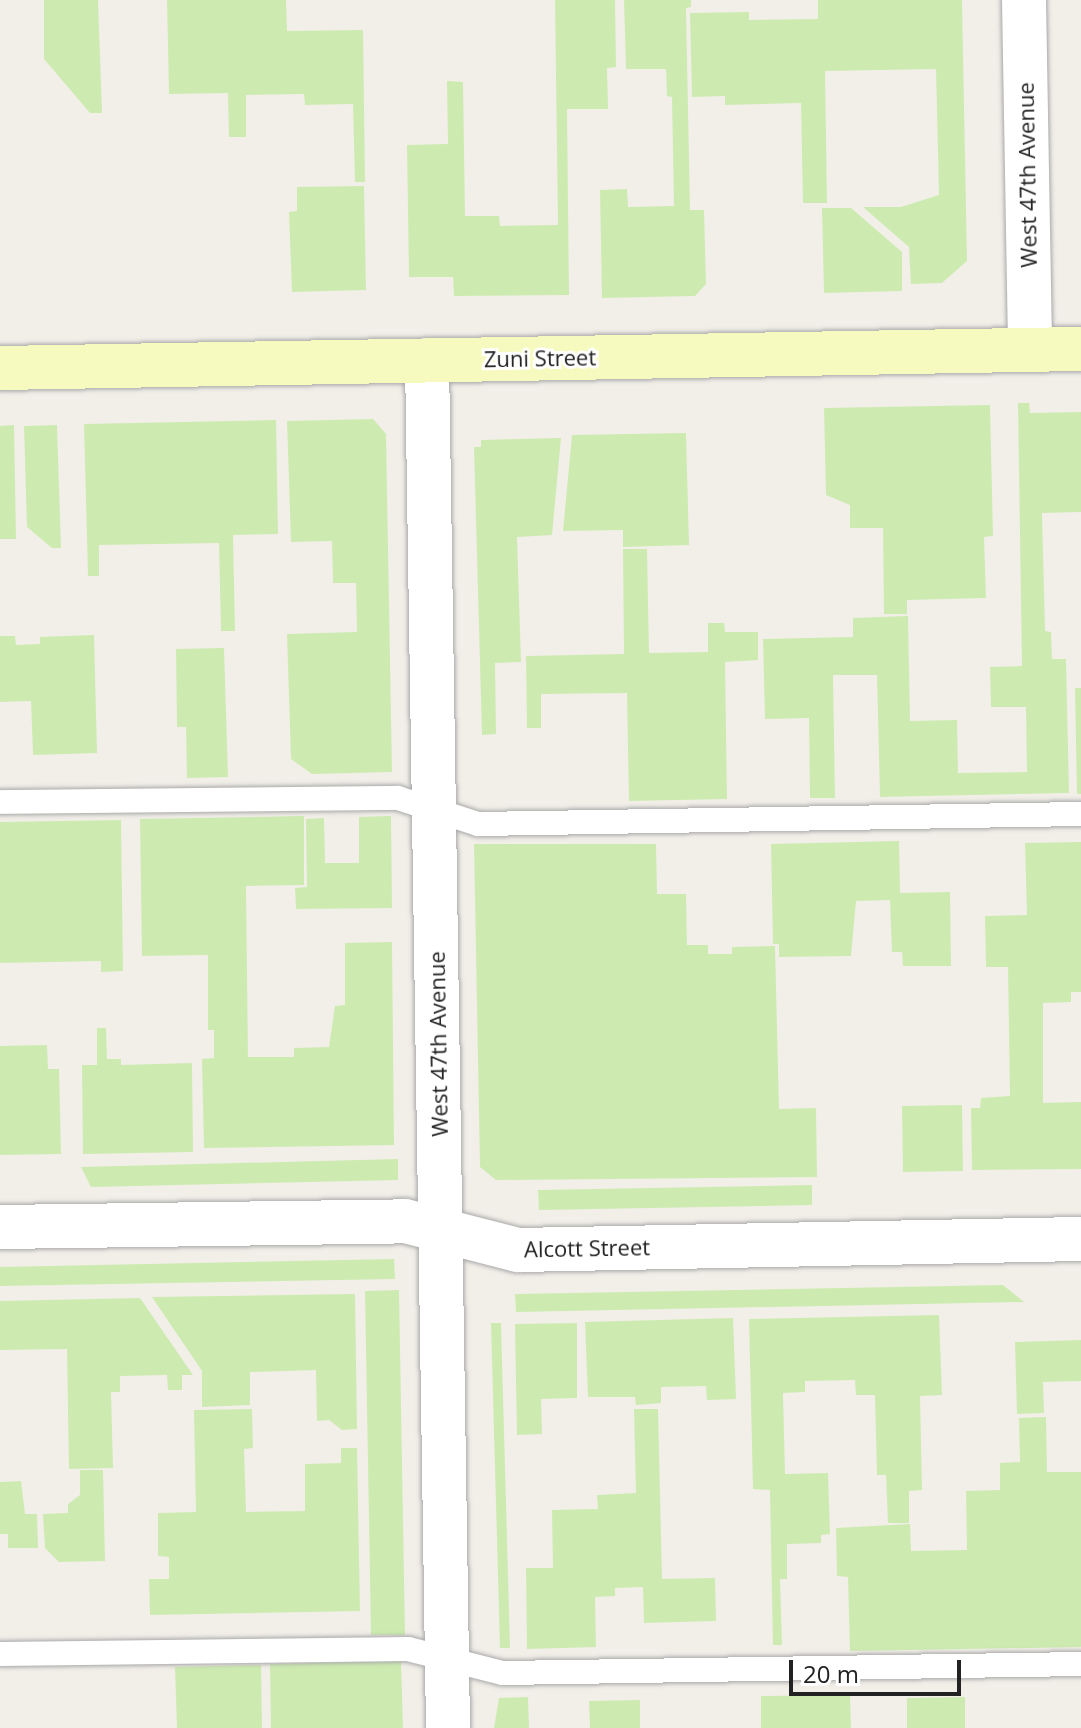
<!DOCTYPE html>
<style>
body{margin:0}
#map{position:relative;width:1081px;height:1728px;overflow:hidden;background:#f2efe9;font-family:"Open Sans",sans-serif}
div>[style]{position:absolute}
.grass>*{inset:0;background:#cdebb0}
.roads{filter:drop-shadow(0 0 2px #a9a9a9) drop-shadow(0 0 2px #a9a9a9)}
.lane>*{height:24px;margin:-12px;padding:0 12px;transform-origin:12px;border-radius:12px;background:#fff}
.street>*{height:44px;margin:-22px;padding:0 22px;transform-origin:22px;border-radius:22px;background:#fff}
.secondary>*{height:44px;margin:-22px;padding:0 22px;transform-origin:22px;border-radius:22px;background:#f7fabf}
span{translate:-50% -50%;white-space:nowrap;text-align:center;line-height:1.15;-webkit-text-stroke:6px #fff;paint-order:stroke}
.street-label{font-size:22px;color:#222}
.scale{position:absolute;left:789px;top:1660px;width:172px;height:36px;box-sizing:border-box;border:4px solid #222;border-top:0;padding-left:10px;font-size:24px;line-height:28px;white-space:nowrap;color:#222;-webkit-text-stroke:6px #fff;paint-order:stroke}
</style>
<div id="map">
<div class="grass">
<i style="clip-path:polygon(44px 0,98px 0,102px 113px,90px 113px,44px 59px)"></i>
<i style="clip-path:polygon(167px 0,286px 0,287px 31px,363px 30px,365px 182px,355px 182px,353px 104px,305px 105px,304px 94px,246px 95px,246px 137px,229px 137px,228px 93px,169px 94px)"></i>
<i style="clip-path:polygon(555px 0,615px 0,616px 67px,607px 68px,608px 109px,567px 109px,569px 295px,454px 296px,453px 277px,409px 277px,407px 145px,448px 144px,447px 81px,463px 82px,465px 216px,499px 216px,500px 226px,558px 225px)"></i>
<i style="clip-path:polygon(624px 0,691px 0,691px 7px,686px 8px,690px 210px,704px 210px,706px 284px,695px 296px,602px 298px,600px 190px,627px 189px,628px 207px,674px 206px,672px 97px,667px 96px,666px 69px,626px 69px)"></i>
<i style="clip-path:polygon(818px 0,962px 0,967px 261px,942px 283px,911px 284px,909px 247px,863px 207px,901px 207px,939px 195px,936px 69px,825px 71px,827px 203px,803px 203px,801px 103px,725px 105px,725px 96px,692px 97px,690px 13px,749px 12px,749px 20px,818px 19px)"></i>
<i style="clip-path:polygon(364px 186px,366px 290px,292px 292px,289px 212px,297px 211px,297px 187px)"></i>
<i style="clip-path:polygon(822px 208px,851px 208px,902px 252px,902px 291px,824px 293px)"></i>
<i style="clip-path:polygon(1018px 403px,1029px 403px,1030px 413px,1081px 412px,1081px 512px,1042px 513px,1045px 631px,1051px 632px,1052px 659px,1066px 659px,1069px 793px,880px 797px,877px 675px,833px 675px,835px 798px,810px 798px,809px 718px,765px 719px,763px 639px,853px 637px,853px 618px,908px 616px,910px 721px,957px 720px,958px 773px,1027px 772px,1026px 707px,991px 707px,990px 667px,1022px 666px)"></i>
<i style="clip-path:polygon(990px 405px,993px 536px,984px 537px,986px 598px,907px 600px,907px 614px,884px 614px,883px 528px,850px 528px,850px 505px,826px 495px,824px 408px)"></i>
<i style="clip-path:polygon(373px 419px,386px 434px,392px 772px,312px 774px,291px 759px,287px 634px,357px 632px,356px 583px,333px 583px,332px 541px,291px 542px,287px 421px)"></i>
<i style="clip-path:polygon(276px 420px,278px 534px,233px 535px,235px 631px,221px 631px,219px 543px,99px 545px,99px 576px,88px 576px,84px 424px)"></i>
<i style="clip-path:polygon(14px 425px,16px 539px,0 539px,0 426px)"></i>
<i style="clip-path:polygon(57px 425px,61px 548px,52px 548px,27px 527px,24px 426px)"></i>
<i style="clip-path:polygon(686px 433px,689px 545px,623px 547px,623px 530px,563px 531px,572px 435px)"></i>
<i style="clip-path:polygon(561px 438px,552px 535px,517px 537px,521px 662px,495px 663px,496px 734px,482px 735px,474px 447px,481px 447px,481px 440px)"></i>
<i style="clip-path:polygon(623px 549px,647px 549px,649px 653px,708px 652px,708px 623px,724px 623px,725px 632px,758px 632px,758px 660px,725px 662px,727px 799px,629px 801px,627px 693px,541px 694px,541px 728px,527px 728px,526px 656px,624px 654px)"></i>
<i style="clip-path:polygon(94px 635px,97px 753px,33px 755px,31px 701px,0 702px,0 636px,15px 636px,16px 645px,40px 644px,40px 637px)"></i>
<i style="clip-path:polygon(224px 648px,228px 777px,187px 778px,186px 727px,177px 727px,176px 649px)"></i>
<i style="clip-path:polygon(1075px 688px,1081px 688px,1081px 794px,1077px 794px)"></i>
<i style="clip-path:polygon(304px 816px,304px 885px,246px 886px,248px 1057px,294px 1057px,294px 1048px,329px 1047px,335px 1006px,345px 1005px,345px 943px,392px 942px,394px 1145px,204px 1148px,202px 1059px,214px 1058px,214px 1030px,208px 1030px,208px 955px,142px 956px,140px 819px)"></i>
<i style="clip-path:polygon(391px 816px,392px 908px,296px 909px,295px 888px,307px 887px,306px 819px,324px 818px,325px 863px,359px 863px,359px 817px)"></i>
<i style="clip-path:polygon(121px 820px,123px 971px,101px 972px,101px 961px,0 963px,0 822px)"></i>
<i style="clip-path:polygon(899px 841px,900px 893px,950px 892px,951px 966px,903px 966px,902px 952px,892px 952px,890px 900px,856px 901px,851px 956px,779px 957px,779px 944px,773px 944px,771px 844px)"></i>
<i style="clip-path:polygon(1081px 842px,1081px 992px,1071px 992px,1071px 1002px,1043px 1003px,1043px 1103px,1081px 1102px,1081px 1169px,972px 1170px,971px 1108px,980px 1108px,981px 1098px,1010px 1096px,1008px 967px,986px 967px,985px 916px,1027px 915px,1025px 843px)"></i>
<i style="clip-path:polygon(474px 844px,656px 844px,657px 894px,686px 894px,687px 945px,708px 945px,708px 954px,732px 954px,732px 947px,775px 946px,779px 1109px,816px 1108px,817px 1177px,496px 1180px,480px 1167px)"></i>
<i style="clip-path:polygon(97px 1028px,106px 1028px,107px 1059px,121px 1059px,121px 1065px,192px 1063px,193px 1152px,83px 1154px,82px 1065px,97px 1065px)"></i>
<i style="clip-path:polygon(47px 1045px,48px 1069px,59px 1069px,61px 1154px,0 1155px,0 1046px)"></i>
<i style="clip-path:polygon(962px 1105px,963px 1171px,903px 1172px,902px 1106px)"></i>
<i style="clip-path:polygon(398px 1159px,398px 1180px,91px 1187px,81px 1167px)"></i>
<i style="clip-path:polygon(812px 1185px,812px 1205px,539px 1210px,538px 1190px)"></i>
<i style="clip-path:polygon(394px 1259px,395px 1279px,0 1286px,0 1267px)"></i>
<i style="clip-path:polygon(1003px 1285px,1024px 1302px,516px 1312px,515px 1294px)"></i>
<i style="clip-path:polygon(399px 1290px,405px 1635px,371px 1635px,365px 1291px)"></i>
<i style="clip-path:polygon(355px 1294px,357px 1429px,342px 1430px,329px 1420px,317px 1421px,316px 1370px,250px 1372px,250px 1405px,202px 1407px,202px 1371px,152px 1297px)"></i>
<i style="clip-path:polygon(140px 1298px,193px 1375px,182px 1375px,182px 1390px,168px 1390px,167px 1375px,120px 1376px,120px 1392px,111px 1392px,113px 1468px,69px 1469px,67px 1349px,0 1350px,0 1301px)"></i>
<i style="clip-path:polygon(939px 1315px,942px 1395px,920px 1396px,922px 1490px,909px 1491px,909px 1523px,888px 1523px,886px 1475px,877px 1475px,875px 1395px,856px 1395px,855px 1380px,805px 1381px,805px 1392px,783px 1393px,785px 1474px,828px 1473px,830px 1534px,821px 1535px,821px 1543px,787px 1544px,787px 1579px,780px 1579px,782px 1645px,773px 1645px,770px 1490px,753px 1489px,749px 1319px)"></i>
<i style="clip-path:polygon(733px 1318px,736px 1399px,707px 1400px,706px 1386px,661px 1387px,661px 1403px,636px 1405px,635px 1397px,588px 1397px,585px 1322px)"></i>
<i style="clip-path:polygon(491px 1323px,501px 1323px,510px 1648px,500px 1648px)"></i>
<i style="clip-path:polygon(577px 1323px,577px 1398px,541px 1399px,542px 1434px,517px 1435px,515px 1324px)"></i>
<i style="clip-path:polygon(1081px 1340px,1081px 1381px,1043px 1382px,1044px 1413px,1017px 1414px,1015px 1342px)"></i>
<i style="clip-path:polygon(252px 1409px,253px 1448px,244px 1449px,246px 1512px,305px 1511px,305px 1464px,341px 1463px,341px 1448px,357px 1448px,360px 1611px,150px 1615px,149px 1579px,169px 1579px,169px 1557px,158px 1556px,158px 1513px,196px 1512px,194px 1410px)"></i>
<i style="clip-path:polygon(634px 1409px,658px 1409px,662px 1579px,715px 1578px,716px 1621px,644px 1623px,643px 1587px,615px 1588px,615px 1596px,595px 1597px,596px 1647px,527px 1649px,526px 1568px,553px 1568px,552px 1510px,598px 1509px,597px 1495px,636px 1493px)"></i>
<i style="clip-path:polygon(1046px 1417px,1047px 1472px,1081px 1472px,1081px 1647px,850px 1651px,848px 1577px,837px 1576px,836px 1528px,910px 1524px,911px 1551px,967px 1550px,966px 1491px,1000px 1490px,1000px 1463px,1020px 1462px,1019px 1418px)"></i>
<i style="clip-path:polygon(80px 1470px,103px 1470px,105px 1561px,59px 1562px,45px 1548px,43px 1514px,68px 1513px,68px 1504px,80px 1495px)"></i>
<i style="clip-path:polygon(21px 1481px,25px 1514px,37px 1514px,38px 1548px,8px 1548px,8px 1534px,0 1534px,0 1482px)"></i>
<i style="clip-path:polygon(401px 1661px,403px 1728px,271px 1728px,270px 1664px)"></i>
<i style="clip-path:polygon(261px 1665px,262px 1728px,177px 1728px,175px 1667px)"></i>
<i style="clip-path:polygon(850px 1695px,851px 1728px,761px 1728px,761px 1696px)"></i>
<i style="clip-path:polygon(528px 1697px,529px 1728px,494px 1728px,499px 1698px)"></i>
<i style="clip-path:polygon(965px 1697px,965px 1728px,907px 1728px,907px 1698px)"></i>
<i style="clip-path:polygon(640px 1700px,640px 1728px,590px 1728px,589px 1701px)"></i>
</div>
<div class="roads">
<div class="lane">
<i style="left:0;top:802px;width:398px;rotate:-0.6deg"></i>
<i style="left:398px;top:798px;width:84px;rotate:18deg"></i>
<i style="left:478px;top:824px;width:603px;rotate:-0.95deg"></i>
<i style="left:0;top:1654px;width:408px;rotate:-0.7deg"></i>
<i style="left:408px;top:1649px;width:98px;rotate:14.2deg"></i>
<i style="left:503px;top:1673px;width:578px;rotate:-0.89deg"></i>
</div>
<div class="street">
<i style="left:1024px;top:0;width:350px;rotate:89deg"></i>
<i style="left:427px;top:360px;width:1368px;rotate:89.12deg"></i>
<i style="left:0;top:1227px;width:405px;rotate:-0.8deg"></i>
<i style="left:405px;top:1221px;width:117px;rotate:14.4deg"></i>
<i style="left:518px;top:1250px;width:563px;rotate:-1.12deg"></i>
</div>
<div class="secondary">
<i style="left:0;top:368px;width:1081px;rotate:-1.01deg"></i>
</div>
</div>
<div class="street-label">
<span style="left:1027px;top:175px;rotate:-91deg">West 47th Avenue</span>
<span style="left:540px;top:358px;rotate:-1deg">Zuni Street</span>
<span style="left:438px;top:1044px;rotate:-91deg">West 47th Avenue</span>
<span style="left:587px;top:1248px;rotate:-1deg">Alcott Street</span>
</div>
<div class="scale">20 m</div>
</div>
